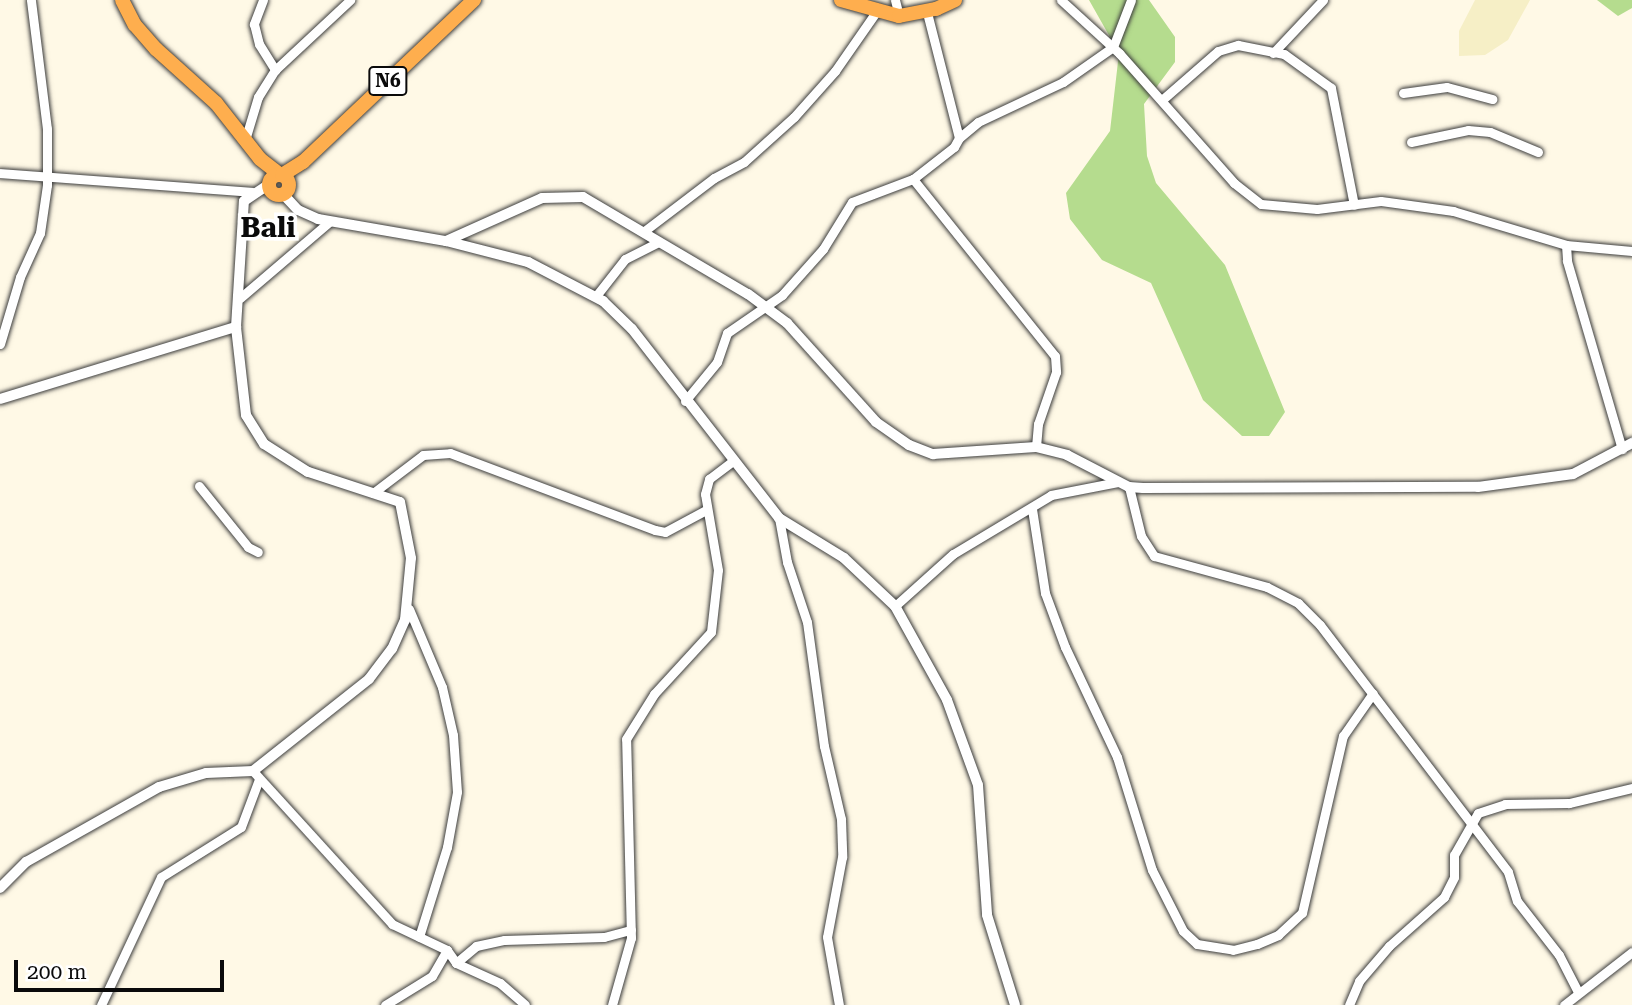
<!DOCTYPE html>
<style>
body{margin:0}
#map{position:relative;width:1632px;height:1005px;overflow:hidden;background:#fff9e6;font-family:"Roboto Serif",serif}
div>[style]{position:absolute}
.farmland>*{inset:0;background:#f6efc6}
.forest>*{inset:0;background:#b5dc8e}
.roads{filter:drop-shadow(0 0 2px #3d3d3d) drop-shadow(0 0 2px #3d3d3d)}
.minor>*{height:9px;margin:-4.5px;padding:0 4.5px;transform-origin:4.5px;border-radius:4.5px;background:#fff}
.tertiary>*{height:10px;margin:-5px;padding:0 5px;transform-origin:5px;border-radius:5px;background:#fff}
.trunk>*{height:14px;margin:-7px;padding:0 7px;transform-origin:7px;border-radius:7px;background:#feae4e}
.trunk>.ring{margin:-7px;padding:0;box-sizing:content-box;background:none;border:14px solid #feae4e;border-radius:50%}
span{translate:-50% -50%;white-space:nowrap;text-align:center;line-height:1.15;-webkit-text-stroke:7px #fff;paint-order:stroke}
.shield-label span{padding:2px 5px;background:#fff;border:2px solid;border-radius:5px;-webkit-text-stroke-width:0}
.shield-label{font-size:19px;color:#0a0a0a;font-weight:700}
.district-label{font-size:28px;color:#0a0a0a;font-weight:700}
.scale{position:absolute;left:14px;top:960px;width:210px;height:32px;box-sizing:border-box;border:4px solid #0a0a0a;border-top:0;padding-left:9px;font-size:21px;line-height:24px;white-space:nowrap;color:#0a0a0a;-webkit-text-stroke:5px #fff;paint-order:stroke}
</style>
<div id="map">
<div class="farmland">
<i style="clip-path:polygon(1475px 0,1530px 0,1508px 40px,1485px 55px,1459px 56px,1459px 31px)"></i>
</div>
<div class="forest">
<i style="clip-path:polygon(1089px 0,1149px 0,1175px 37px,1175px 62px,1144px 104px,1147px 156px,1156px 183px,1225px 265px,1285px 412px,1269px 436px,1242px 436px,1203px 400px,1151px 283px,1102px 260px,1070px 219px,1066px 193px,1110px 131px,1119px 53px)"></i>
<i style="clip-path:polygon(1597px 0,1632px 0,1632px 8px,1618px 16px)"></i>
</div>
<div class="roads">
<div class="minor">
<i style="left:263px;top:0;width:26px;rotate:111deg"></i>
<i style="left:254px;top:24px;width:21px;rotate:76deg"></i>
<i style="left:259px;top:44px;width:31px;rotate:58deg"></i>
<i style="left:895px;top:0;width:16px;rotate:76deg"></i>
<i style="left:1061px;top:0;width:79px;rotate:42.4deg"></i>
<i style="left:1119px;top:53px;width:174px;rotate:48.5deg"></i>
<i style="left:1234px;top:183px;width:34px;rotate:38deg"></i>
<i style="left:1261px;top:204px;width:56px;rotate:5.1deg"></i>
<i style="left:1317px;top:209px;width:64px;rotate:-7.1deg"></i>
<i style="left:1381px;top:201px;width:73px;rotate:7.9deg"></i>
<i style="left:1453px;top:211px;width:118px;rotate:16.7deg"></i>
<i style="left:1566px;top:245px;width:66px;rotate:5.2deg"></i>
<i style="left:1273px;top:53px;width:73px;rotate:-46.7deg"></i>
<i style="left:1403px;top:93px;width:44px;rotate:-7.8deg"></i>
<i style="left:1447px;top:87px;width:47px;rotate:14.9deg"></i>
<i style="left:1163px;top:99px;width:73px;rotate:-41.1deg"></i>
<i style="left:1218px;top:51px;width:21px;rotate:-17deg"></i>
<i style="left:1238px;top:45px;width:47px;rotate:11.1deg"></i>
<i style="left:1284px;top:54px;width:58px;rotate:35.9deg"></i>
<i style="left:1331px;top:88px;width:119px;rotate:78.9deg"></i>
<i style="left:959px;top:138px;width:25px;rotate:-40deg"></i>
<i style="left:978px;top:122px;width:94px;rotate:-25.2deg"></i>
<i style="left:1063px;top:82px;width:61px;rotate:-35deg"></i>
<i style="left:1113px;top:47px;width:50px;rotate:-69deg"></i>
<i style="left:245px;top:140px;width:45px;rotate:-73.2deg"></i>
<i style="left:258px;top:97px;width:32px;rotate:-58deg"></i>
<i style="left:275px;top:70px;width:103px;rotate:-43deg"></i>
<i style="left:1411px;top:142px;width:58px;rotate:-11.9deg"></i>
<i style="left:1468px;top:130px;width:22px;rotate:5deg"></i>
<i style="left:1490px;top:132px;width:52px;rotate:22.6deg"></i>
<i style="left:0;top:173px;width:253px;rotate:4.3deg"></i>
<i style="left:913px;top:179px;width:227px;rotate:51.3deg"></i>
<i style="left:1055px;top:356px;width:16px;rotate:86deg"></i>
<i style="left:1056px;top:372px;width:55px;rotate:109.1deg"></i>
<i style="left:1038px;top:424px;width:23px;rotate:95deg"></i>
<i style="left:643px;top:232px;width:89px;rotate:-37.3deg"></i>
<i style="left:714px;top:178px;width:34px;rotate:-28deg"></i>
<i style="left:744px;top:162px;width:67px;rotate:-42deg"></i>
<i style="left:794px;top:117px;width:62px;rotate:-48.3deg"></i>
<i style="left:835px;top:71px;width:72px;rotate:-55.2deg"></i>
<i style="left:1566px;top:245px;width:16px;rotate:86deg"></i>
<i style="left:1567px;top:261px;width:196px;rotate:73.7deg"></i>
<i style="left:596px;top:296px;width:47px;rotate:-51.9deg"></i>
<i style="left:625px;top:259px;width:36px;rotate:-27deg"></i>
<i style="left:240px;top:298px;width:117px;rotate:-40.5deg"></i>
<i style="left:0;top:344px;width:70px;rotate:-73.4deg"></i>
<i style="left:20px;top:277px;width:48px;rotate:-65.6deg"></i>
<i style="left:40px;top:233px;width:49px;rotate:-81.7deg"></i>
<i style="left:47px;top:185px;width:56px;rotate:-90deg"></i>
<i style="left:47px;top:129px;width:130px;rotate:-97.1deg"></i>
<i style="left:685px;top:401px;width:50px;rotate:-50.6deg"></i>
<i style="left:717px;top:362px;width:31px;rotate:-71deg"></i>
<i style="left:727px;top:333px;width:67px;rotate:-34.6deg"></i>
<i style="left:782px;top:295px;width:62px;rotate:-48.3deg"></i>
<i style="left:823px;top:249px;width:55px;rotate:-58.3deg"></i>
<i style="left:852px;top:202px;width:65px;rotate:-20.7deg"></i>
<i style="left:913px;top:179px;width:52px;rotate:-38deg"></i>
<i style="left:954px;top:147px;width:10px;rotate:-61deg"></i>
<i style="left:959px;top:138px;width:130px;rotate:-104.3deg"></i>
<i style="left:199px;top:486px;width:78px;rotate:51.2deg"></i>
<i style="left:248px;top:547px;width:11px;rotate:27deg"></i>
<i style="left:1129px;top:487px;width:50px;rotate:76.2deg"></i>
<i style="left:1141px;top:536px;width:24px;rotate:57deg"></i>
<i style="left:1154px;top:556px;width:117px;rotate:15.3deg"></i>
<i style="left:1267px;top:587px;width:35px;rotate:27deg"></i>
<i style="left:1298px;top:603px;width:31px;rotate:45deg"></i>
<i style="left:1320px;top:625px;width:310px;rotate:52.7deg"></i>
<i style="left:1508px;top:872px;width:30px;rotate:73deg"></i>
<i style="left:1517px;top:901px;width:68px;rotate:52.1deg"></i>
<i style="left:1559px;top:955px;width:42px;rotate:62.8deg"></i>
<i style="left:373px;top:493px;width:63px;rotate:-37.2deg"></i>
<i style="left:423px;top:455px;width:27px;rotate:-4deg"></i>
<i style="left:450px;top:453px;width:219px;rotate:20.6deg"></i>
<i style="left:655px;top:530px;width:10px;rotate:11deg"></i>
<i style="left:665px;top:532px;width:47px;rotate:-28.2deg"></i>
<i style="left:1032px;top:509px;width:85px;rotate:81.2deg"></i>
<i style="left:1045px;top:593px;width:58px;rotate:69.7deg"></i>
<i style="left:1065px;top:647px;width:122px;rotate:64.7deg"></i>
<i style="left:1117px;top:757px;width:118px;rotate:72.8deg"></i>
<i style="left:1152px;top:870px;width:68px;rotate:63.1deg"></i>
<i style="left:1183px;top:931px;width:19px;rotate:43deg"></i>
<i style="left:1197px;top:944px;width:36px;rotate:9deg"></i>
<i style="left:1233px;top:950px;width:25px;rotate:-14deg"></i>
<i style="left:1257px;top:944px;width:23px;rotate:-23deg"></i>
<i style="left:1278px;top:935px;width:33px;rotate:-43deg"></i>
<i style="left:1302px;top:913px;width:182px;rotate:-77deg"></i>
<i style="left:1343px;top:736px;width:52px;rotate:-55.1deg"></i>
<i style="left:779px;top:518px;width:45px;rotate:79.7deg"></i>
<i style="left:787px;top:562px;width:63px;rotate:71.6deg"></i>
<i style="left:807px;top:622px;width:125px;rotate:82.2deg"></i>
<i style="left:824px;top:746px;width:75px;rotate:76.9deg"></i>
<i style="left:841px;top:819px;width:38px;rotate:88deg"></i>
<i style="left:842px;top:857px;width:81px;rotate:100.6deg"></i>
<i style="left:827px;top:937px;width:69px;rotate:80deg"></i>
<i style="left:895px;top:606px;width:78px;rotate:-41.9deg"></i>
<i style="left:953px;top:554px;width:114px;rotate:-31deg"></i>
<i style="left:1051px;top:495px;width:68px;rotate:-11deg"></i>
<i style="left:409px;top:609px;width:85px;rotate:67.1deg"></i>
<i style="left:442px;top:687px;width:49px;rotate:77.1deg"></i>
<i style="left:453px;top:735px;width:57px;rotate:86deg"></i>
<i style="left:457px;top:792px;width:56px;rotate:100.3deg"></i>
<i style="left:447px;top:847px;width:94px;rotate:107.3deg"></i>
<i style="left:253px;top:771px;width:207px;rotate:47.7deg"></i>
<i style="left:392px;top:924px;width:61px;rotate:25.3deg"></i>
<i style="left:447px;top:950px;width:16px;rotate:55deg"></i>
<i style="left:456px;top:963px;width:48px;rotate:24.4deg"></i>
<i style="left:500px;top:983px;width:33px;rotate:41deg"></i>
<i style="left:456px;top:963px;width:26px;rotate:-40deg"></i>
<i style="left:476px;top:946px;width:29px;rotate:-12deg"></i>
<i style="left:504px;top:940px;width:100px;rotate:-1.7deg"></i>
<i style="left:604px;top:937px;width:28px;rotate:-15deg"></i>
<i style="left:101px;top:1005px;width:141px;rotate:-64.9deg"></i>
<i style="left:161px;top:877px;width:94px;rotate:-32deg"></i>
<i style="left:241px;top:827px;width:51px;rotate:-69.4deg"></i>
<i style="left:385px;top:1005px;width:55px;rotate:-31.7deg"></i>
<i style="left:432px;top:976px;width:30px;rotate:-60deg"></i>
<i style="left:612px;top:1005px;width:70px;rotate:-74.2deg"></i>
<i style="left:631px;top:938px;width:199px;rotate:-91.4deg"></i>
<i style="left:626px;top:739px;width:53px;rotate:-58.1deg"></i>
<i style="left:654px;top:694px;width:84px;rotate:-47.4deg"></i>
<i style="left:711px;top:632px;width:62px;rotate:-83.6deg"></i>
<i style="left:718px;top:570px;width:77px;rotate:-99.7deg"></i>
<i style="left:705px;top:494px;width:16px;rotate:-75deg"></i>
<i style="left:709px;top:479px;width:30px;rotate:-37deg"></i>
<i style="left:1349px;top:1005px;width:26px;rotate:-67deg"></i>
<i style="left:1359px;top:981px;width:46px;rotate:-49.4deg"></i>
<i style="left:1389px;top:946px;width:74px;rotate:-41.7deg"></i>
<i style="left:1444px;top:897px;width:22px;rotate:-63deg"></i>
<i style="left:1454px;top:877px;width:22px;rotate:-90deg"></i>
<i style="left:1454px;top:855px;width:48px;rotate:-60.3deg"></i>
<i style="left:1478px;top:813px;width:28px;rotate:-18deg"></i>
<i style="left:1505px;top:804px;width:64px;rotate:-0.9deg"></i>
<i style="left:1569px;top:803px;width:65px;rotate:-13.4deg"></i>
<i style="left:1564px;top:1005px;width:86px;rotate:-37.9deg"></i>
</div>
<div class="tertiary">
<i style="left:283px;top:194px;width:22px;rotate:47deg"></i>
<i style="left:298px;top:210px;width:22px;rotate:24deg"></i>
<i style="left:318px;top:219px;width:130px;rotate:9.8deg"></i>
<i style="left:446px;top:241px;width:105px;rotate:-24.1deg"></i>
<i style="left:542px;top:198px;width:41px;rotate:-1.4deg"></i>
<i style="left:583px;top:197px;width:191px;rotate:30.5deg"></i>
<i style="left:748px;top:294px;width:49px;rotate:36.6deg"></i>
<i style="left:787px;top:323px;width:133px;rotate:48deg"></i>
<i style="left:876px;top:422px;width:40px;rotate:34.9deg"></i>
<i style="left:909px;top:445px;width:26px;rotate:21deg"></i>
<i style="left:933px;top:454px;width:103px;rotate:-3.9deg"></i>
<i style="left:1036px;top:447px;width:32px;rotate:14deg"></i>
<i style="left:1067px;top:455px;width:70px;rotate:27.3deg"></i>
<i style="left:1129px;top:487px;width:14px;rotate:4deg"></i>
<i style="left:1143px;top:488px;width:335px;rotate:-0.2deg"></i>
<i style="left:1478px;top:487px;width:96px;rotate:-7.8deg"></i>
<i style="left:1573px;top:474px;width:67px;rotate:-27.7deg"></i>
<i style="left:446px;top:241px;width:85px;rotate:14.4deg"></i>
<i style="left:528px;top:262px;width:85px;rotate:27.5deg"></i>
<i style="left:603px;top:301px;width:40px;rotate:44deg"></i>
<i style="left:632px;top:329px;width:239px;rotate:52.1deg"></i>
<i style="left:779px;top:518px;width:76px;rotate:31.6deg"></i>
<i style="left:844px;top:558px;width:70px;rotate:43.3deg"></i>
<i style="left:895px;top:606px;width:107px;rotate:61deg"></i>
<i style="left:947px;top:700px;width:90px;rotate:70deg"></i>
<i style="left:978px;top:785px;width:130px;rotate:86deg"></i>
<i style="left:987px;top:915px;width:94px;rotate:72.7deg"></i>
<i style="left:0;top:399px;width:247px;rotate:-17deg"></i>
<i style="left:0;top:888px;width:37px;rotate:-45deg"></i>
<i style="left:26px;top:862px;width:153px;rotate:-29.4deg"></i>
<i style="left:159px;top:787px;width:49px;rotate:-16.6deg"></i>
<i style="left:206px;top:773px;width:47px;rotate:-2.4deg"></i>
<i style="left:253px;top:771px;width:148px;rotate:-38.4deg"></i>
<i style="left:369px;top:679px;width:38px;rotate:-53deg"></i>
<i style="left:392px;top:649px;width:32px;rotate:-66deg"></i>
<i style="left:405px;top:620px;width:62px;rotate:-84.5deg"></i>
<i style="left:411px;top:558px;width:57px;rotate:-101.1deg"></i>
<i style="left:400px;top:502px;width:97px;rotate:-161.9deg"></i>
<i style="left:308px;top:472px;width:52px;rotate:-147.5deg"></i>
<i style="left:264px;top:444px;width:34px;rotate:-122deg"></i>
<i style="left:246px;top:415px;width:89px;rotate:-96.5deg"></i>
<i style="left:236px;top:327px;width:126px;rotate:-86.4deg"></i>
<i style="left:244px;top:201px;width:29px;rotate:-34deg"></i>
</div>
<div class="trunk">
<i style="left:122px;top:0;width:28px;rotate:63deg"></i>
<i style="left:135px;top:25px;width:32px;rotate:49deg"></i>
<i style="left:156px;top:49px;width:81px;rotate:42deg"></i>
<i style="left:216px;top:103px;width:71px;rotate:51.8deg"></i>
<i style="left:260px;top:159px;width:24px;rotate:38deg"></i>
<i style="left:841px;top:0;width:60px;rotate:15.4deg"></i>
<i style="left:899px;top:16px;width:38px;rotate:-11deg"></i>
<i style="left:936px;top:9px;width:21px;rotate:-25deg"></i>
<i class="ring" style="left:269px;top:175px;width:6px;height:6px"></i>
<i style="left:282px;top:175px;width:25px;rotate:-32deg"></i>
<i style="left:303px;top:162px;width:236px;rotate:-43.5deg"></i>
</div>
</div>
<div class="shield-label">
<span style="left:388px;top:81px">N6</span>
</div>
<div class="district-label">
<span style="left:268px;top:228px">Bali</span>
</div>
<div class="scale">200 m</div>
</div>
